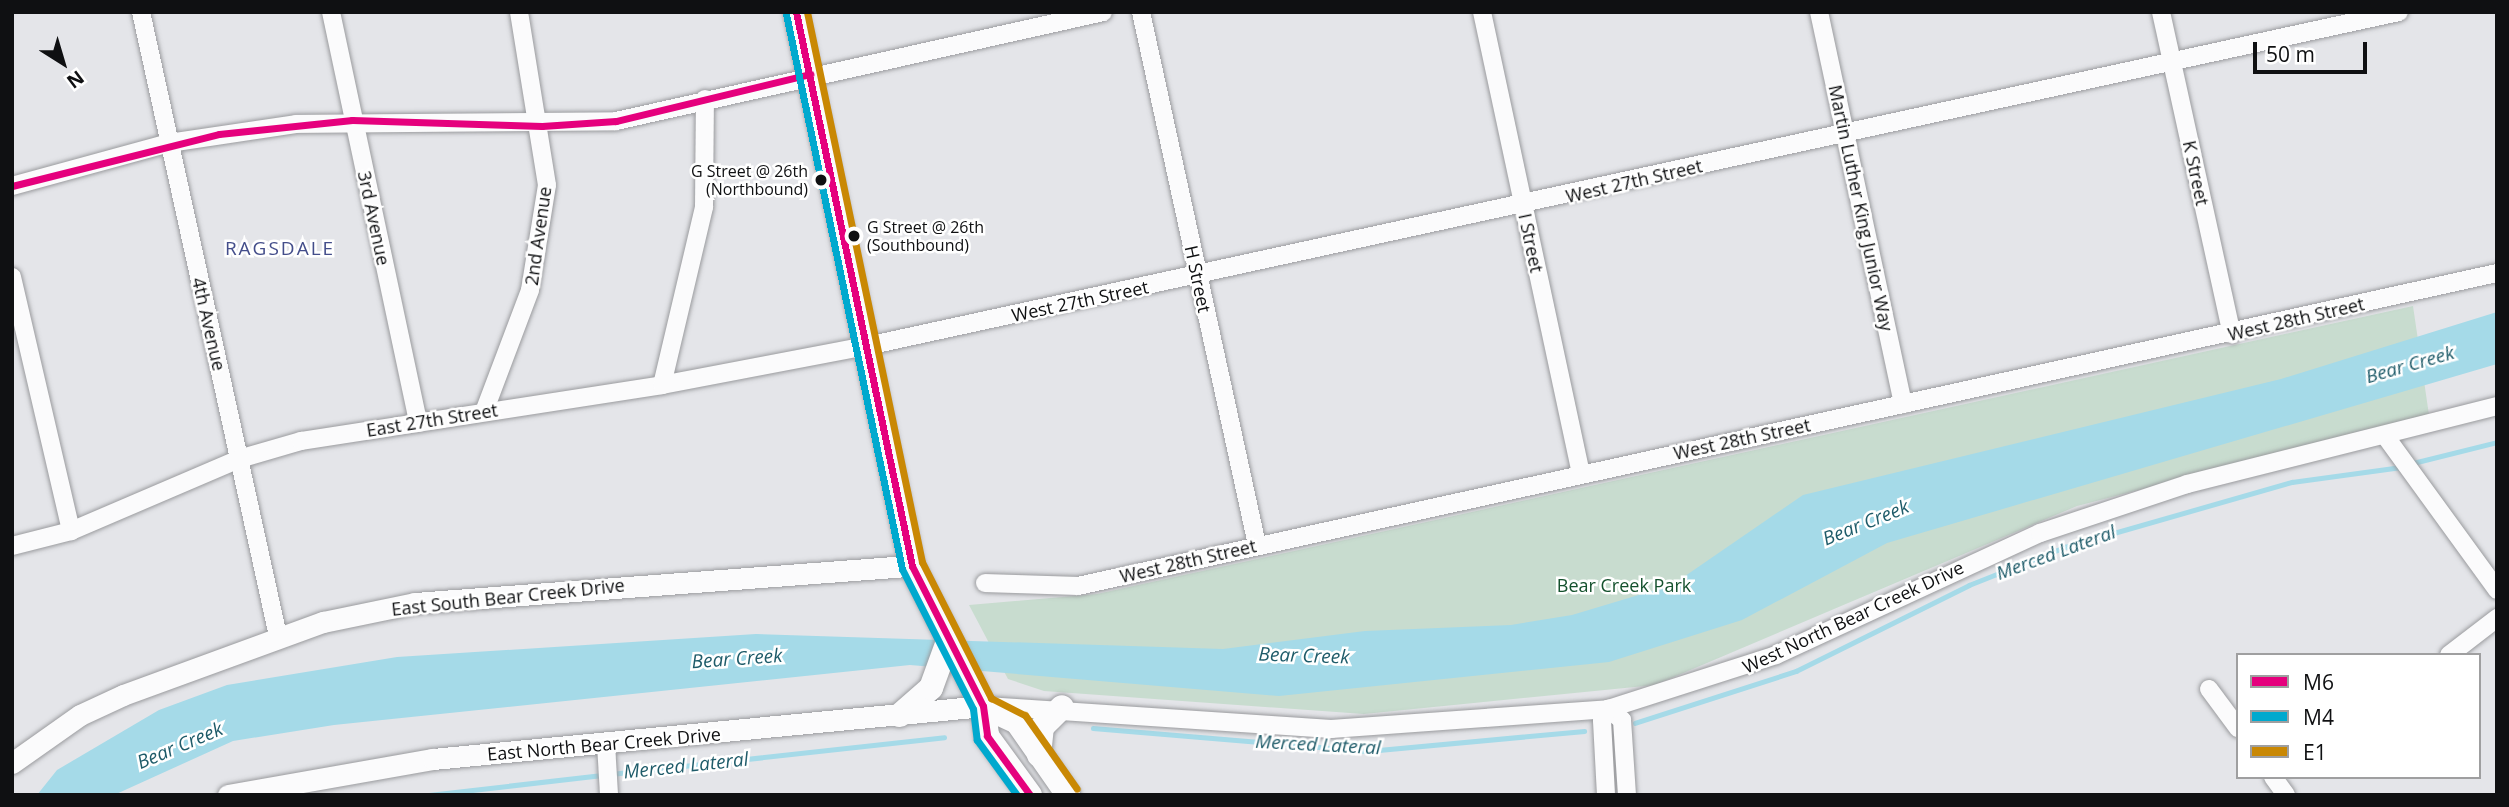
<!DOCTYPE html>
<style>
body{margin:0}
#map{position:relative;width:2509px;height:807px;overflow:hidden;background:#e4e5e9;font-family:"Open Sans",sans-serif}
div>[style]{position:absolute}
.green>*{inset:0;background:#c8dccf}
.water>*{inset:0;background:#a5dae8}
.stream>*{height:4.5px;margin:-2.25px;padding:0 2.25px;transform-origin:2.25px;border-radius:2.25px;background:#a5dae8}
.roads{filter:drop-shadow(0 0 2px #9a9b9e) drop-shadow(0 0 2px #9a9b9e)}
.minor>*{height:18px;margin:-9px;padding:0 9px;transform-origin:9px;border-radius:9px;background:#fbfbfc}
.tertiary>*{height:21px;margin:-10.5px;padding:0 10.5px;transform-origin:10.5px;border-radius:10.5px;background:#fbfbfc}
.secondary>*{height:24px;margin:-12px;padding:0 12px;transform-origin:12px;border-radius:12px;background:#fbfbfc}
.bus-1>*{height:7px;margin:-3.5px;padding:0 3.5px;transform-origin:3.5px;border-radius:3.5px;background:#e5007d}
.bus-2>*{height:7px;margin:-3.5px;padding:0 3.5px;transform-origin:3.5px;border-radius:3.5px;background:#00a9ce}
.bus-3>*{height:7px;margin:-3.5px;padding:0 3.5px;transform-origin:3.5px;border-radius:3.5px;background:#c98804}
.dots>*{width:19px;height:19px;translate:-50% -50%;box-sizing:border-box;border:4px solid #fff;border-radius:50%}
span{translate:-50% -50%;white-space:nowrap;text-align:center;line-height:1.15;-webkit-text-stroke:5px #fff;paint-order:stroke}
.bus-label{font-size:16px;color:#0f1012}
.right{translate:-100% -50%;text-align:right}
.left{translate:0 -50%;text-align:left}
.street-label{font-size:18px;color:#0f1012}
.park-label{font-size:18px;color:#14512d}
.neighbourhood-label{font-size:19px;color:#434d8a;letter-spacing:2px}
.water-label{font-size:19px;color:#1e5b69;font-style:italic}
.frame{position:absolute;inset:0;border:14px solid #0f1012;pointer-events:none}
.legend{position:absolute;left:2236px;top:653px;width:245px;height:126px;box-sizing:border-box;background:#fff;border:2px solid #9f9fa0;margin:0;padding:9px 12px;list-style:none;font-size:21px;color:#0f1012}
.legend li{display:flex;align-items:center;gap:14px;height:35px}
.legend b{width:35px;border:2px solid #9f9fa0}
.north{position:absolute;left:28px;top:28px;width:70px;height:70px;-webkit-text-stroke:5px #fff;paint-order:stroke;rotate:143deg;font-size:19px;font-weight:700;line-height:28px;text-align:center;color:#0f1012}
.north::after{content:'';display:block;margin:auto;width:24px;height:32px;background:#0f1012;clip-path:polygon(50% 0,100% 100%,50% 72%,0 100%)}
.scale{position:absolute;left:2253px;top:42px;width:114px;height:32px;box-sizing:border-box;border:4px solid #0f1012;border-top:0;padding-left:9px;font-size:21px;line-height:24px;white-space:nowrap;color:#0f1012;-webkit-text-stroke:5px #fff;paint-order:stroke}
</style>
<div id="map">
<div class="green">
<i style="clip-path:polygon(2413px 306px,2429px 415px,2077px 506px,1655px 685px,1364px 714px,1044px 691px,1008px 679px,969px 605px,1097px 594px)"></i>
</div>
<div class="water">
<i style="clip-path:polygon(2497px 312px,2497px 364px,1887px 543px,1742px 620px,1609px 662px,1279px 696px,910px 665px,334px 725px,233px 741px,114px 795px,37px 795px,57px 770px,159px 710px,227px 685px,397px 657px,756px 634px,1223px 649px,1365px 631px,1511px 625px,1572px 615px,1672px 585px,1803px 495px,2281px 379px)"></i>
</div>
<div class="stream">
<i style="left:2413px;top:463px;width:87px;rotate:-14deg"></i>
<i style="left:1635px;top:723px;width:169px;rotate:-17.9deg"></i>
<i style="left:1796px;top:671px;width:193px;rotate:-26.4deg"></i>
<i style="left:1969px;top:585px;width:103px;rotate:-21.6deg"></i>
<i style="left:2065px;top:547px;width:236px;rotate:-16deg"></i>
<i style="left:2292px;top:482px;width:110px;rotate:-7.8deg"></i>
<i style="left:1093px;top:728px;width:276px;rotate:4.8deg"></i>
<i style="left:1368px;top:751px;width:217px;rotate:-5.3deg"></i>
<i style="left:611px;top:774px;width:335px;rotate:-6.3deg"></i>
<i style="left:429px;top:795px;width:174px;rotate:-6.6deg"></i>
</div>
<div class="roads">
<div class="minor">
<i style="left:141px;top:12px;width:639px;rotate:77.62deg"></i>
<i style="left:331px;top:12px;width:420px;rotate:78deg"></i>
<i style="left:1141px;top:12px;width:545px;rotate:77.72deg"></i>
<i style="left:1482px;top:12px;width:472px;rotate:77.9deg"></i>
<i style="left:1819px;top:12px;width:401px;rotate:77.9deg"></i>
<i style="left:2161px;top:12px;width:330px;rotate:77.6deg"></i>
<i style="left:12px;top:186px;width:163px;rotate:-15.3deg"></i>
<i style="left:169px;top:143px;width:128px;rotate:-8.5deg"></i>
<i style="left:296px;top:124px;width:320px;rotate:-0.5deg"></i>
<i style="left:616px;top:121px;width:499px;rotate:-12.6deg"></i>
<i style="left:12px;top:277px;width:261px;rotate:76.9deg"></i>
<i style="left:662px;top:385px;width:183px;rotate:-76.7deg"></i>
<i style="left:704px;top:207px;width:108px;rotate:-89.5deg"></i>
<i style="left:484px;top:412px;width:130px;rotate:-69.3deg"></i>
<i style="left:530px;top:290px;width:106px;rotate:-80.8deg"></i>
<i style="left:547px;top:185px;width:175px;rotate:-99.2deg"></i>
<i style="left:2386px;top:437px;width:189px;rotate:54deg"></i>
<i style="left:12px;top:546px;width:61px;rotate:-14.3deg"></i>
<i style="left:71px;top:531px;width:183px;rotate:-23.2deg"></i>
<i style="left:239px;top:459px;width:65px;rotate:-16.2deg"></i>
<i style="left:301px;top:441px;width:365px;rotate:-8.8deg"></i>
<i style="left:662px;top:385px;width:209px;rotate:-10.8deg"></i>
<i style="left:867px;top:346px;width:1568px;rotate:-12.3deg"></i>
<i style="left:985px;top:583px;width:93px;rotate:1.8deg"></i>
<i style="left:1078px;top:586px;width:1453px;rotate:-12.44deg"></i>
<i style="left:2449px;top:655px;width:61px;rotate:-37.6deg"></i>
<i style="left:2209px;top:689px;width:49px;rotate:53.4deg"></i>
<i style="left:986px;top:706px;width:346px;rotate:3.8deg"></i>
<i style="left:1331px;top:729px;width:278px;rotate:-4.1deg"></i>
<i style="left:1608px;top:709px;width:176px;rotate:-17.8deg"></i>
<i style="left:1776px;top:655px;width:291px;rotate:-24.8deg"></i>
<i style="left:2040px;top:533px;width:155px;rotate:-18.4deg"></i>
<i style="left:2187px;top:484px;width:320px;rotate:-14.1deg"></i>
<i style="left:606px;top:744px;width:51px;rotate:86.6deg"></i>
<i style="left:2273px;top:777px;width:22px;rotate:54deg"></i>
<i style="left:1606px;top:795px;width:75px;rotate:-93.1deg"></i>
<i style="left:1602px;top:720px;width:13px;rotate:-61deg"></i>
<i style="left:1608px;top:709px;width:18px;rotate:38deg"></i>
<i style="left:1622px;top:720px;width:75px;rotate:86.2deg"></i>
</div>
<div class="tertiary">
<i style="left:12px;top:763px;width:83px;rotate:-35.2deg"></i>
<i style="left:80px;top:715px;width:47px;rotate:-24.9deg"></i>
<i style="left:123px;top:695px;width:213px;rotate:-20.1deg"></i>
<i style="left:323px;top:622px;width:94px;rotate:-11.7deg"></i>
<i style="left:415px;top:603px;width:498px;rotate:-4.3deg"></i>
<i style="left:228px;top:795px;width:208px;rotate:-10deg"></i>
<i style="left:433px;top:759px;width:553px;rotate:-5.5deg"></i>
</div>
<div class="secondary">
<i style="left:796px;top:12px;width:566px;rotate:78.17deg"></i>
<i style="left:912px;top:566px;width:157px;rotate:63.1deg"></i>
<i style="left:983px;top:706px;width:30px;rotate:82deg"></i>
<i style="left:987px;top:736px;width:73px;rotate:53.9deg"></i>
<i style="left:983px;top:706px;width:38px;rotate:25deg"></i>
<i style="left:1017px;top:722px;width:89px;rotate:55.1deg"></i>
<i style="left:900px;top:715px;width:41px;rotate:-41.1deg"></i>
<i style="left:931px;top:688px;width:47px;rotate:-70deg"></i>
<i style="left:1039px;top:755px;width:28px;rotate:-84deg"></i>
<i style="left:1042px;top:727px;width:28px;rotate:-45deg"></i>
</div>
</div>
<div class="bus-1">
<i style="left:796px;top:12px;width:566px;rotate:78.17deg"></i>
<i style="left:912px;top:566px;width:157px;rotate:63.1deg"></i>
<i style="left:983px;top:706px;width:30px;rotate:82deg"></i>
<i style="left:987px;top:736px;width:73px;rotate:53.9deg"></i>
<i style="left:12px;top:186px;width:213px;rotate:-14.1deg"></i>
<i style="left:219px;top:134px;width:134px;rotate:-6deg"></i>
<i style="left:352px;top:120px;width:190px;rotate:1.8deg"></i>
<i style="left:542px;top:126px;width:74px;rotate:-3.9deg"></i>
<i style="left:616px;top:121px;width:200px;rotate:-13.6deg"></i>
</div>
<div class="bus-2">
<i style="left:786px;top:14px;width:567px;rotate:78.19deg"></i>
<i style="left:902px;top:569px;width:157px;rotate:63.1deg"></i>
<i style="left:973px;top:709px;width:31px;rotate:83deg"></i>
<i style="left:977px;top:740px;width:68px;rotate:54deg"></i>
</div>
<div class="bus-3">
<i style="left:807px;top:12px;width:562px;rotate:78.19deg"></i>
<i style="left:922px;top:562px;width:153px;rotate:63.1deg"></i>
<i style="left:991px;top:698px;width:38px;rotate:27deg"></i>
<i style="left:1025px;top:715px;width:90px;rotate:54.9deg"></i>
</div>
<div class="dots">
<i style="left:821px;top:180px;background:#0f1012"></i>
<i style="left:854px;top:236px;background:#0f1012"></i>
</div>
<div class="bus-label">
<span class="right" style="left:808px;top:180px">G Street @ 26th<br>(Northbound)</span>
<span class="left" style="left:867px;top:236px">G Street @ 26th<br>(Southbound)</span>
</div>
<div class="street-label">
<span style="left:2196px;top:173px;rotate:78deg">K Street</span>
<span style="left:1634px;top:181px;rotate:-13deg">West 27th Street</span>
<span style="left:1861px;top:208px;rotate:78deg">Martin Luther King Junior Way</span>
<span style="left:374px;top:218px;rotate:78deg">3rd Avenue</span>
<span style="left:538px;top:236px;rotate:-82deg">2nd Avenue</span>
<span style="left:1531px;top:243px;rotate:78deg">I Street</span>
<span style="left:1198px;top:279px;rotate:78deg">H Street</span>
<span style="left:1080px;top:301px;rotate:-12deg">West 27th Street</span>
<span style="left:2296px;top:319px;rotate:-13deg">West 28th Street</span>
<span style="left:209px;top:324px;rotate:77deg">4th Avenue</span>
<span style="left:432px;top:420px;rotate:-9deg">East 27th Street</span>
<span style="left:1742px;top:439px;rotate:-12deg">West 28th Street</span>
<span style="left:1188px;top:561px;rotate:-13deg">West 28th Street</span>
<span style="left:508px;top:597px;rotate:-6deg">East South Bear Creek Drive</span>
<span style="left:1853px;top:617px;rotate:-25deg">West North Bear Creek Drive</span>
<span style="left:604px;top:744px;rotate:-5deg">East North Bear Creek Drive</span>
</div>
<div class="park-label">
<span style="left:1624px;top:585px">Bear Creek Park</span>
</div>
<div class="neighbourhood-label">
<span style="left:280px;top:249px">RAGSDALE</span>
</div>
<div class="water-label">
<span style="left:2410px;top:365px;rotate:-16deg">Bear Creek</span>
<span style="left:1866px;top:523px;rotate:-22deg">Bear Creek</span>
<span style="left:2056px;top:553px;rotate:-20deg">Merced Lateral</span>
<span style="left:1304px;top:656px;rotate:2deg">Bear Creek</span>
<span style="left:737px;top:659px;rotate:-4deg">Bear Creek</span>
<span style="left:1318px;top:745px;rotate:3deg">Merced Lateral</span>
<span style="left:180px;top:746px;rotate:-23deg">Bear Creek</span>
<span style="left:686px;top:766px;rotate:-6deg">Merced Lateral</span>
</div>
<div class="frame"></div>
<ul class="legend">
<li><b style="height:9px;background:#e5007d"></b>M6</li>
<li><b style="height:9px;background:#00a9ce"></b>M4</li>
<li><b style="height:9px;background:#c98804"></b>E1</li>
</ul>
<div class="north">N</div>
<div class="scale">50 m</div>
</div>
